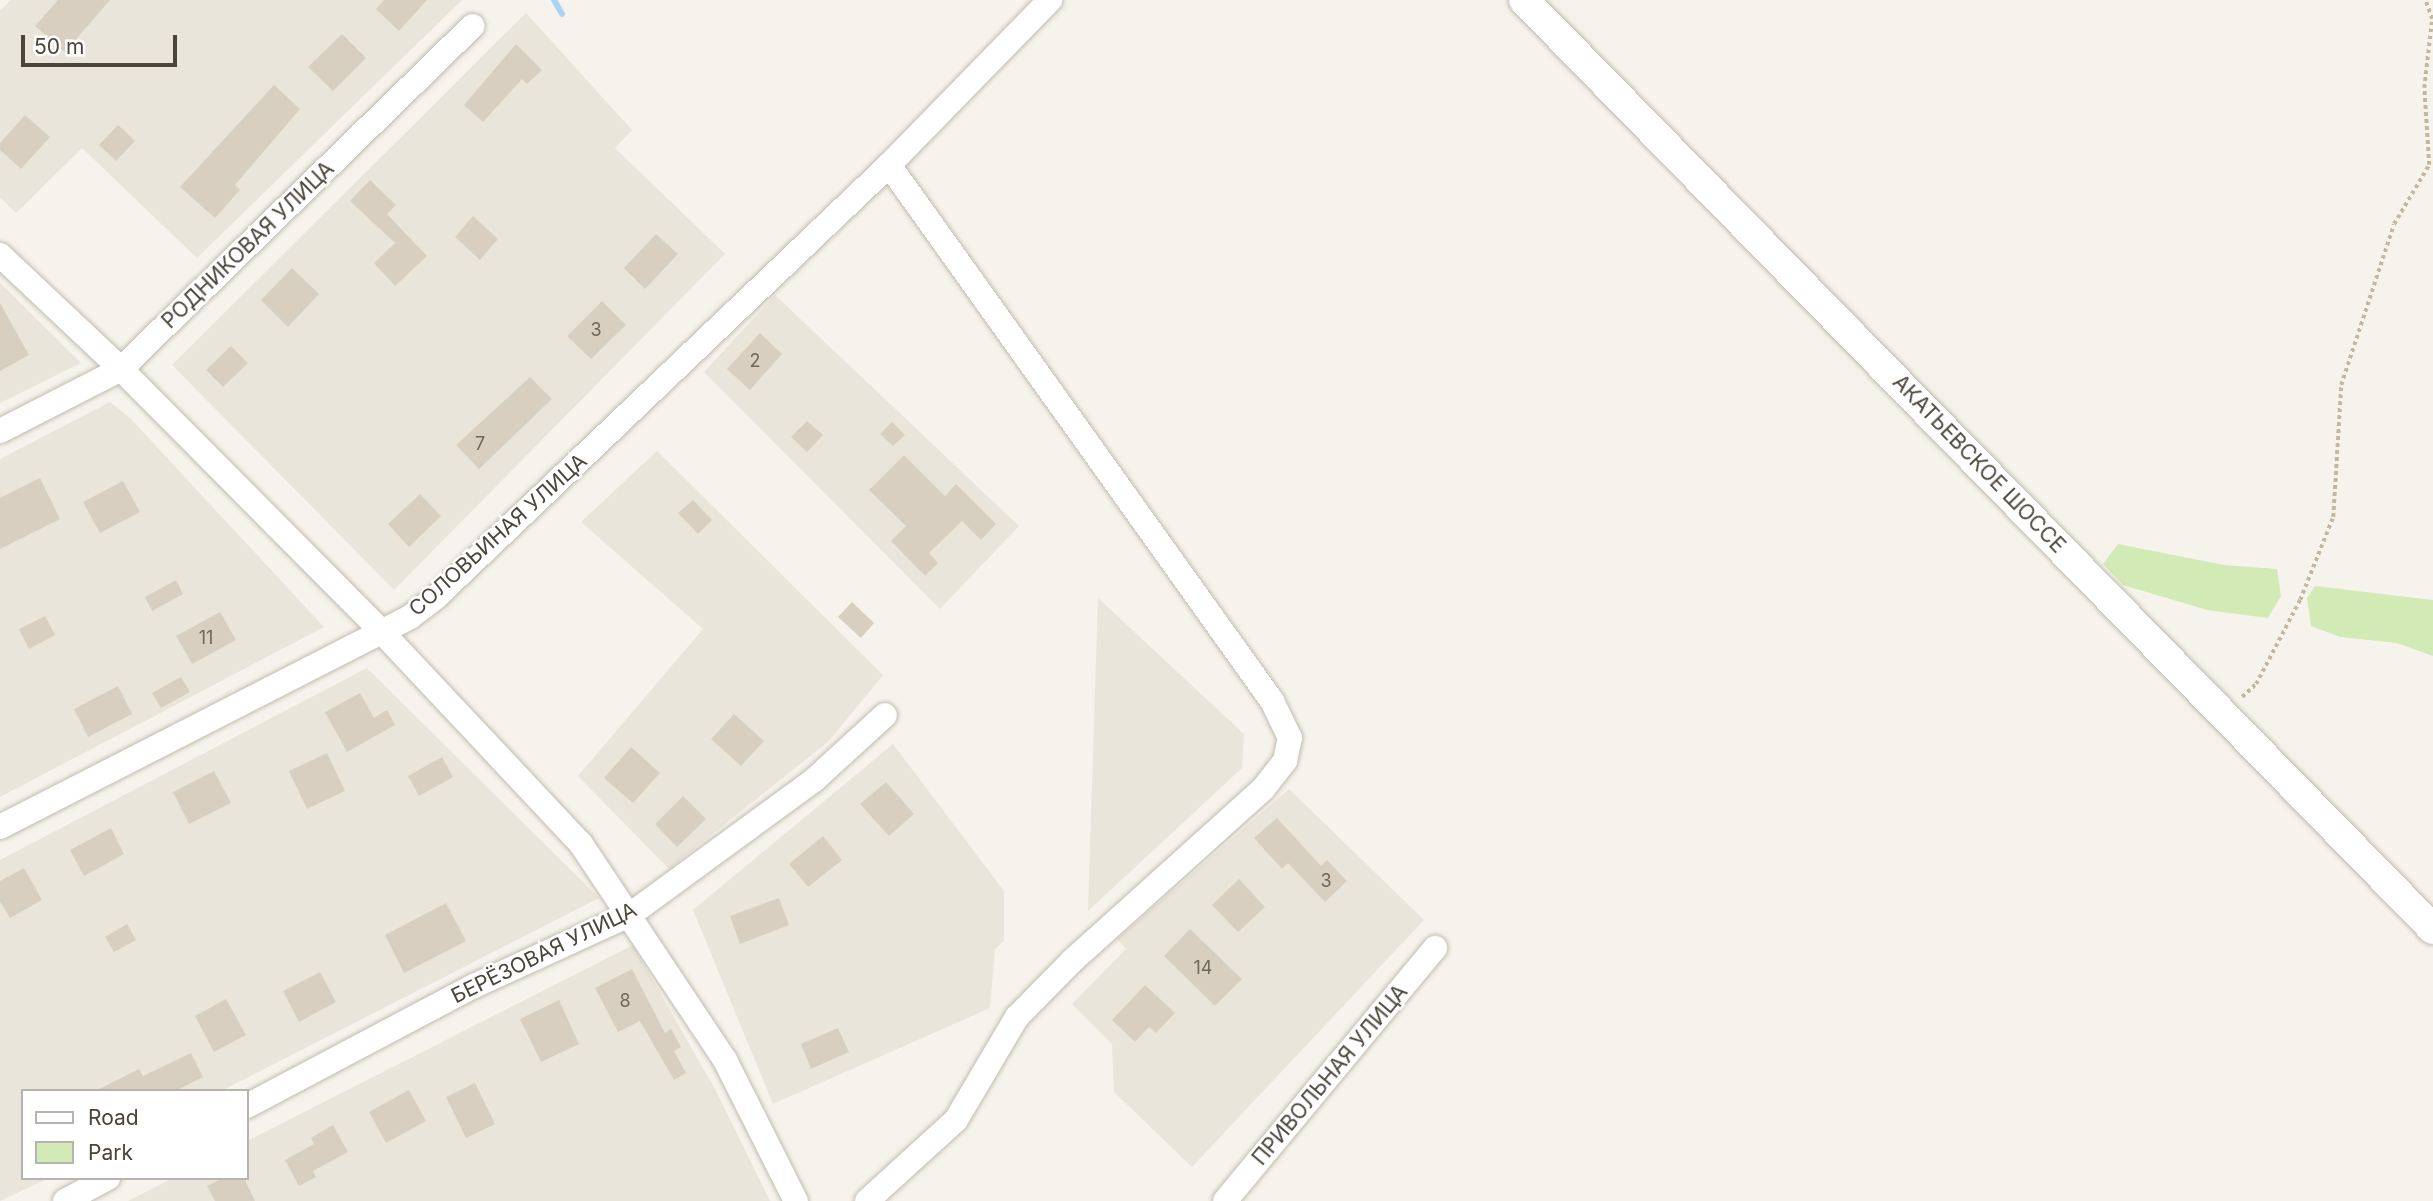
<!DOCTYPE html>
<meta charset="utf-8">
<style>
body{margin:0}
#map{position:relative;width:2433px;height:1201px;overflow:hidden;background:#f6f3ec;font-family:Inter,sans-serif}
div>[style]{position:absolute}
.residential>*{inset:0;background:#eae5da}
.green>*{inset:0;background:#d2eab5}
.stream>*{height:6px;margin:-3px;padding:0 3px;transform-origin:3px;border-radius:3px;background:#a9d4f2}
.building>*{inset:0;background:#d8cfc1}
.path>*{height:3.5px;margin-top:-1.75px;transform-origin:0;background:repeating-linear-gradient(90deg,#c4b79f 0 3.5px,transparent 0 7px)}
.roads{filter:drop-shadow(0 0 2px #c2bbae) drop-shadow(0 0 2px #c2bbae)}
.minor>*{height:24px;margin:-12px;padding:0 12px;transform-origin:12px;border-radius:12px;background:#fff}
.tertiary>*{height:30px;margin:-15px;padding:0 15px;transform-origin:15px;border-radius:15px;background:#fff}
span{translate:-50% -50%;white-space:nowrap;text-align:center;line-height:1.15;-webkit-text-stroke:5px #fff;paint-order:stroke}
.number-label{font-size:18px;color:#6e675b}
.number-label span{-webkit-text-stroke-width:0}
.street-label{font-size:21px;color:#4b4439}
.legend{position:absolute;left:21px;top:1089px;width:228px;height:91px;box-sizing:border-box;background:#fff;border:2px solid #b7b4b0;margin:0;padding:9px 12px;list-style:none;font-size:21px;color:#4b4439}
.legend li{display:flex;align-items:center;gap:14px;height:35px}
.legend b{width:35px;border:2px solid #b7b4b0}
.scale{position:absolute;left:21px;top:35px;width:156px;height:32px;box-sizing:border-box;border:4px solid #4b4439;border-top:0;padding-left:9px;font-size:21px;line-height:24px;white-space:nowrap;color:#4b4439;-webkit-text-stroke:5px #fff;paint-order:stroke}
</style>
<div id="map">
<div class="residential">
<i style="clip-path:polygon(11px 0,462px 0,197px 258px,82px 148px,16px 213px,0 197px,0 11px)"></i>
<i style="clip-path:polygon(526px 13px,632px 130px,615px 148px,725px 254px,394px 590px,172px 365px)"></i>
<i style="clip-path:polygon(0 283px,81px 363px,0 403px)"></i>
<i style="clip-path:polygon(775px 295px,1019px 526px,940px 609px,704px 372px)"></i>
<i style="clip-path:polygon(110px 402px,130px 418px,324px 627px,0 797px,0 459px)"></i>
<i style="clip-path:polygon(657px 451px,883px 675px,829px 741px,669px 869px,578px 776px,703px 629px,581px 522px)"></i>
<i style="clip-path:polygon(1098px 598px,1244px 734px,1242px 768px,1088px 911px)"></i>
<i style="clip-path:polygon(367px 668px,599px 898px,221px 1091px,23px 1091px,23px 1178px,49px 1178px,0 1201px,0 860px)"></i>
<i style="clip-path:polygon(893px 744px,1004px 891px,1004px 941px,995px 949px,990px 1008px,773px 1104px,693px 910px)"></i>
<i style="clip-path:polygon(1289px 789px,1424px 920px,1192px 1167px,1114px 1092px,1112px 1044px,1072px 1004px,1126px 949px,1117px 939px)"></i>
<i style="clip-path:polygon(633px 945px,716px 1091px,770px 1201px,128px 1201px,173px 1178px,247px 1178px,247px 1141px)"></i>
</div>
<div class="green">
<i style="clip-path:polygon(2118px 544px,2224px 565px,2277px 569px,2281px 596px,2268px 618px,2207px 610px,2123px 585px,2103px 564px)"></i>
<i style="clip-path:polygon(2315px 586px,2433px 600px,2433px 656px,2397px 643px,2340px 637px,2311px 626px,2307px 598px)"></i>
</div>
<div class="stream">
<i style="left:554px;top:0;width:16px;rotate:60deg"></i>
</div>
<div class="building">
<i style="clip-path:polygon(58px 0,110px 0,65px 52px,35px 26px)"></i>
<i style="clip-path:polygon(384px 0,427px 0,399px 31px,376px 9px)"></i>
<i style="clip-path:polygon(342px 34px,366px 58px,333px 91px,308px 67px)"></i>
<i style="clip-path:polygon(516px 44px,542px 70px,527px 84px,522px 79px,483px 122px,464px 105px)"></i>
<i style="clip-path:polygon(274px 85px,300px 109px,235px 185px,240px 190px,215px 218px,180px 187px)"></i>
<i style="clip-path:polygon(25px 115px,50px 137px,21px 169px,0 150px,0 143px)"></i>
<i style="clip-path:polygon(118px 125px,135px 141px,116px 161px,99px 145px)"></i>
<i style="clip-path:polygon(370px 180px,396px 205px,387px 214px,427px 256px,395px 286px,374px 263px,395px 243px,350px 201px)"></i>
<i style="clip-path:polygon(473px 216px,498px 239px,480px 260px,455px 237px)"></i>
<i style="clip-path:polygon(656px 234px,678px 254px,645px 289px,624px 268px)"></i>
<i style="clip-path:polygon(292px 268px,319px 294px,288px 327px,261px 300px)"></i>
<i style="clip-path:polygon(602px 301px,626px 325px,591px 359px,567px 336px)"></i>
<i style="clip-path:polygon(0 303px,29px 355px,0 371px)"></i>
<i style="clip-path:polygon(760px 333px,782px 354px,750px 390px,727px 369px)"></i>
<i style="clip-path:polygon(231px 346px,248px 363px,223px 387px,206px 370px)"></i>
<i style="clip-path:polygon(530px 377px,552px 399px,479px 469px,456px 445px)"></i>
<i style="clip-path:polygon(807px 421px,823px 435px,807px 452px,791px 437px)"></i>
<i style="clip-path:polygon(892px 422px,905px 435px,893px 446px,880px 434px)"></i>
<i style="clip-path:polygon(904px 455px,945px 496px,956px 484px,996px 524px,981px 540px,962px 521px,929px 553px,938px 563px,925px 576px,891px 541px,906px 526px,869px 490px)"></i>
<i style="clip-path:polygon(40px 478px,60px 519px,0 549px,0 498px)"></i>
<i style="clip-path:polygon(123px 481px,140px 512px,100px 533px,83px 502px)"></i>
<i style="clip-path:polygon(420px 494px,441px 516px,409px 547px,388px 524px)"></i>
<i style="clip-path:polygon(693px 500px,712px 520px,698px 534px,678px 513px)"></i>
<i style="clip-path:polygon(176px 580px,183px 594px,152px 611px,145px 597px)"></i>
<i style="clip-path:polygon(852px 602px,874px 623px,861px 638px,838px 617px)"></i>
<i style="clip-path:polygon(220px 612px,236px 640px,192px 664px,176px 636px)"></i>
<i style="clip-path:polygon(45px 616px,55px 635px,29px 649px,19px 629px)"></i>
<i style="clip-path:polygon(181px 677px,190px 692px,161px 708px,152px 693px)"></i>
<i style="clip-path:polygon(118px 686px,132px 714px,88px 737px,74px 709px)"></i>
<i style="clip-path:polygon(360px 693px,374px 718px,387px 710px,395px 725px,347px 752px,325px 712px)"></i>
<i style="clip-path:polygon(734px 714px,764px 741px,741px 766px,711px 739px)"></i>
<i style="clip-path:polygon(631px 747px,660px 773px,633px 803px,604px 778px)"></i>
<i style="clip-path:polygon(327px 753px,345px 791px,307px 809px,289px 771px)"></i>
<i style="clip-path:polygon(442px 757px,453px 777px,419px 796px,408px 776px)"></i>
<i style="clip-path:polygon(214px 771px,231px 803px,189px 824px,173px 792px)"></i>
<i style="clip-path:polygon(886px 782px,914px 814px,889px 836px,860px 804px)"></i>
<i style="clip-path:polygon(683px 796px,706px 819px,677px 847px,655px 824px)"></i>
<i style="clip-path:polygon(1277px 818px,1321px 866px,1327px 860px,1347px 881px,1325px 902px,1288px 863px,1282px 869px,1254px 838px)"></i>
<i style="clip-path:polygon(111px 828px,124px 854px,84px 876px,70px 850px)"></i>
<i style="clip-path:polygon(823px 836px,842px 860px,808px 887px,789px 864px)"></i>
<i style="clip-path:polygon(24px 868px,42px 900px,10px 918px,0 901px,0 881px)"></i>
<i style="clip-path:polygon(1239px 879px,1265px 907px,1238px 932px,1212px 905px)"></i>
<i style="clip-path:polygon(779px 898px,789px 925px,740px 944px,730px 916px)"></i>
<i style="clip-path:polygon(446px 903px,466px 941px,404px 973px,385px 935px)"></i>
<i style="clip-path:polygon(127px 924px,136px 940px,114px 952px,105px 937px)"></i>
<i style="clip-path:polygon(1190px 929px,1242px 979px,1215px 1006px,1164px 956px)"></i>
<i style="clip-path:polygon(632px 969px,665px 1033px,671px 1029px,681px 1047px,674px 1051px,686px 1073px,674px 1080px,640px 1021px,618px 1032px,595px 988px)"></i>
<i style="clip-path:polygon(320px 972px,336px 1002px,299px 1022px,283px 991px)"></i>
<i style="clip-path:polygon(1145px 985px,1175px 1013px,1156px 1033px,1149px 1027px,1135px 1042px,1112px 1020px)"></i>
<i style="clip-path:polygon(226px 999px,246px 1035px,214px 1052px,195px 1016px)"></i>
<i style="clip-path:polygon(559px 1000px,579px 1044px,541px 1062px,520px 1019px)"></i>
<i style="clip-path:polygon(838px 1028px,849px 1052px,811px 1069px,801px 1044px)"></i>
<i style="clip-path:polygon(191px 1053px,203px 1077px,175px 1091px,95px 1091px,139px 1069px,143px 1076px)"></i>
<i style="clip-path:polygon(475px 1083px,495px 1124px,466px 1138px,446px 1097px)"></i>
<i style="clip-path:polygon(409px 1090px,426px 1121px,386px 1143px,369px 1112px)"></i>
<i style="clip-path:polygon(333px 1125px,348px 1152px,313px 1171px,316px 1177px,299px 1186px,285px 1160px,314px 1144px,311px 1138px)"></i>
<i style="clip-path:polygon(223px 1178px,244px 1178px,255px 1201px,215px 1201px,207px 1186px)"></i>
</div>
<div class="path">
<i style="left:2242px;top:697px;width:19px;rotate:-43deg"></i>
<i style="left:2256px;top:684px;width:95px;rotate:-62.4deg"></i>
<i style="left:2300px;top:600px;width:89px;rotate:-68.3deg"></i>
<i style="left:2333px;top:517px;width:132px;rotate:-86.5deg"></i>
<i style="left:2341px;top:385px;width:169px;rotate:-71.8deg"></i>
<i style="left:2394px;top:224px;width:69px;rotate:-59.3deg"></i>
<i style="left:2429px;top:165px;width:77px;rotate:-93.7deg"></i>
<i style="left:2424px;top:88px;width:69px;rotate:-83.4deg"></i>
<i style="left:2432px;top:19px;width:20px;rotate:-110deg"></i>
</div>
<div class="roads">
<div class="minor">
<i style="left:0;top:255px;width:166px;rotate:43.3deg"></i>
<i style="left:121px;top:369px;width:369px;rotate:45.2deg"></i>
<i style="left:381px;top:631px;width:292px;rotate:46.8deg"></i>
<i style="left:581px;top:844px;width:260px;rotate:56.3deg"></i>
<i style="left:725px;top:1060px;width:158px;rotate:63.3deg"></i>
<i style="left:0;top:431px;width:136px;rotate:-27.1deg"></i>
<i style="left:121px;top:369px;width:491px;rotate:-44.3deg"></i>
<i style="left:0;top:827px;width:461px;rotate:-27.1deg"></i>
<i style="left:410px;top:617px;width:31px;rotate:-37deg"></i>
<i style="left:435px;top:598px;width:627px;rotate:-43.64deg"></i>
<i style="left:889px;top:165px;width:231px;rotate:-45.7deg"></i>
<i style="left:247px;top:1106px;width:257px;rotate:-27.9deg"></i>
<i style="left:474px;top:986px;width:173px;rotate:-24.6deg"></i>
<i style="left:631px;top:914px;width:227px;rotate:-36.2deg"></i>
<i style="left:814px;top:780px;width:96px;rotate:-42.5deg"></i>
<i style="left:65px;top:1201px;width:49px;rotate:-28.1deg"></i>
<i style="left:867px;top:1201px;width:120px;rotate:-42.3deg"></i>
<i style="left:956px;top:1120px;width:120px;rotate:-59.4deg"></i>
<i style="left:1017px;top:1017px;width:78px;rotate:-45.5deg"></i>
<i style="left:1072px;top:961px;width:257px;rotate:-42deg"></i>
<i style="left:1263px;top:789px;width:36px;rotate:-52deg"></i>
<i style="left:1285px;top:761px;width:24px;rotate:-78deg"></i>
<i style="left:1290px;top:738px;width:41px;rotate:-115.9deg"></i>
<i style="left:1272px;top:701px;width:659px;rotate:-125.55deg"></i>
<i style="left:1225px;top:1201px;width:329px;rotate:-50.3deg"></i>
</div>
<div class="tertiary">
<i style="left:1524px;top:0;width:1300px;rotate:45.62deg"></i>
</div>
</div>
<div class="number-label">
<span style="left:596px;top:330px">3</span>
<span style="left:755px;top:361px">2</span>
<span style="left:480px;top:444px">7</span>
<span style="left:206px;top:638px">11</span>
<span style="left:1326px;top:881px">3</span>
<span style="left:1203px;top:968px">14</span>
<span style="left:625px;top:1001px">8</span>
</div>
<div class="street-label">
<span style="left:248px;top:245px;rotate:-44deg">РОДНИКОВАЯ УЛИЦА</span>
<span style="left:1979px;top:464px;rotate:46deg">АКАТЬЕВСКОЕ ШОССЕ</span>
<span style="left:498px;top:535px;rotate:-42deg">СОЛОВЬИНАЯ УЛИЦА</span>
<span style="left:544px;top:953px;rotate:-26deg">БЕРЁЗОВАЯ УЛИЦА</span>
<span style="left:1330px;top:1075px;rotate:-50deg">ПРИВОЛЬНАЯ УЛИЦА</span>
</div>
<ul class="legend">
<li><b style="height:9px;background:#fff"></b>Road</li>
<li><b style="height:19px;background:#d2eab5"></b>Park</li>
</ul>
<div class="scale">50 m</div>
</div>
